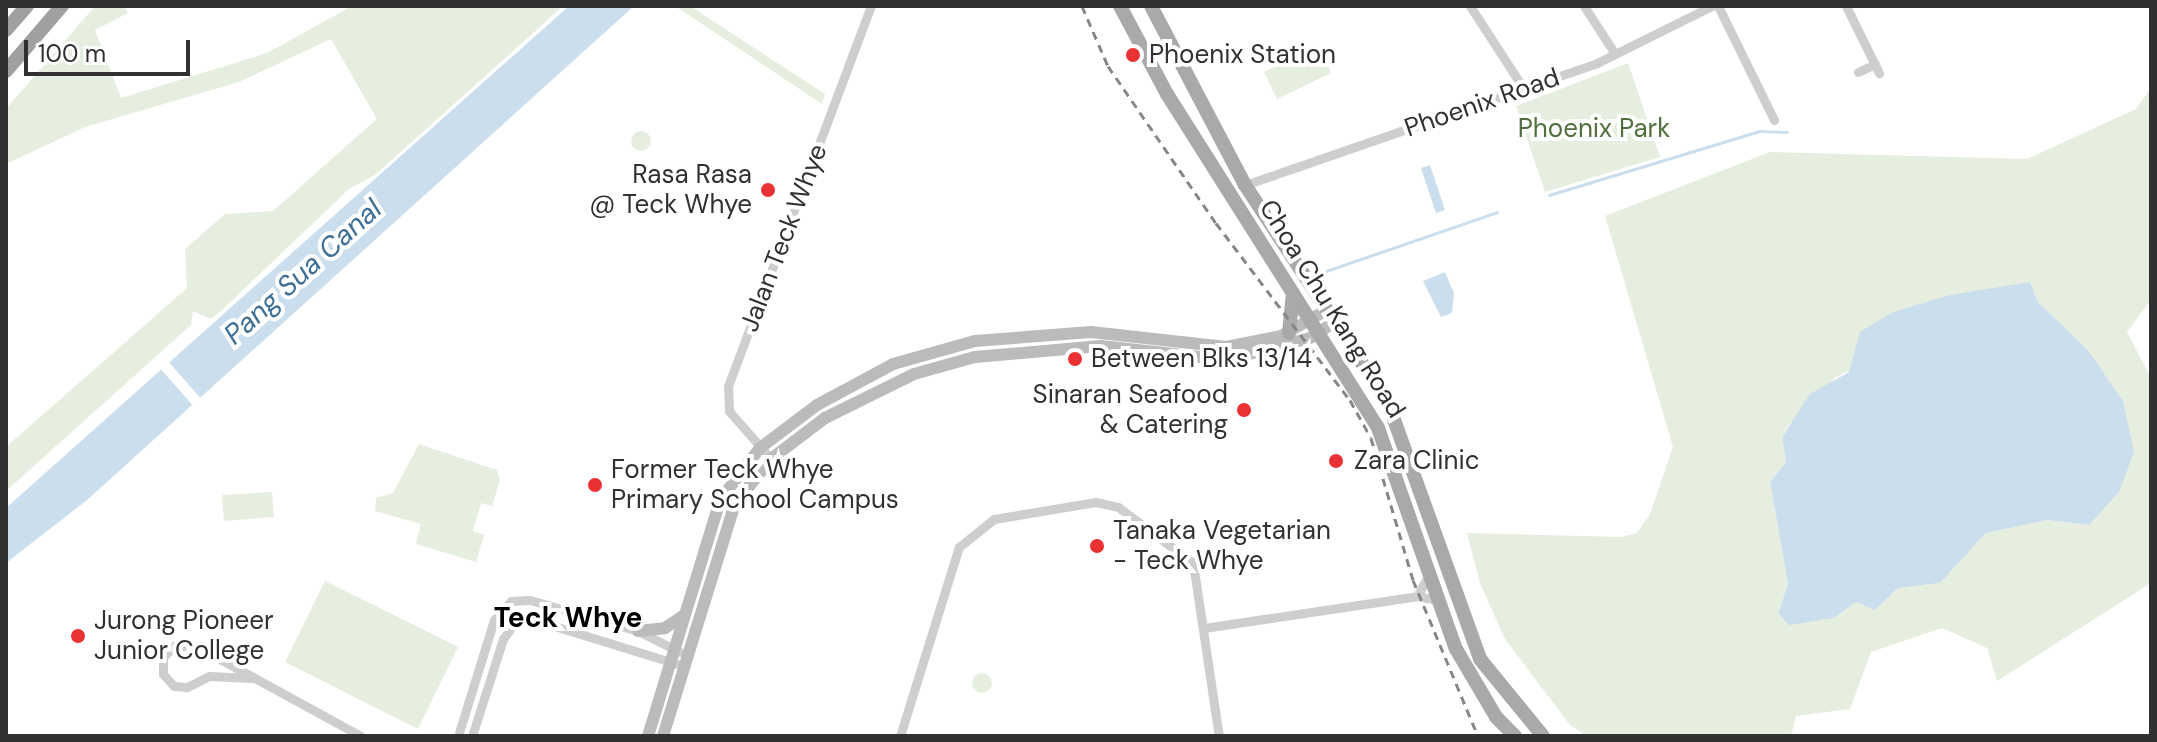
<!DOCTYPE html>
<style>
body{margin:0}
#map{position:relative;width:2157px;height:742px;overflow:hidden;background:#fff;font-family:"DM Sans",sans-serif}
div>[style]{position:absolute}
.green>*{inset:0;background:#e6eedf}
.round{border-radius:50%}
.water>*{inset:0;background:#cbdeee}
.pier>*{inset:0;background:#fff}
.stream>*{height:3px;margin:-1.5px;padding:0 1.5px;transform-origin:1.5px;border-radius:1.5px;background:#cbdeee}
.minor>*{height:9px;margin:-4.5px;padding:0 4.5px;transform-origin:4.5px;border-radius:4.5px;background:#cecece}
.secondary>*{height:12px;margin:-6px;padding:0 6px;transform-origin:6px;border-radius:6px;background:#bbb}
.primary>*{height:14px;margin:-7px;padding:0 7px;transform-origin:7px;border-radius:7px;background:#a9a9a9}
.trunk>*{height:14px;margin:-7px;padding:0 7px;transform-origin:7px;border-radius:7px;background:#a0a0a0}
.rail>*{height:3px;margin-top:-1.5px;transform-origin:0;background:repeating-linear-gradient(90deg,#868686 0 8px,transparent 0 14px)}
.dots>*{width:22px;height:22px;translate:-50% -50%;box-sizing:border-box;border:4px solid #fff;border-radius:50%}
span{translate:-50% -50%;white-space:nowrap;text-align:center;line-height:1.15;-webkit-text-stroke:8px #fff;paint-order:stroke}
.poi-label{font-size:26px;color:#313131}
.left{translate:0 -50%;text-align:left}
.right{translate:-100% -50%;text-align:right}
.street-label{font-size:26px;color:#313131}
.park-label{font-size:26px;color:#516f3c}
.water-label{font-size:28px;color:#3c6e96;font-style:italic}
.neighbourhood-label{font-size:28px;color:#000;font-weight:700}
.frame{position:absolute;inset:0;border:8px solid #313131;pointer-events:none}
.scale{position:absolute;left:24px;top:40px;width:166px;height:36px;box-sizing:border-box;border:4px solid #313131;border-top:0;padding-left:10px;font-size:24px;line-height:28px;white-space:nowrap;color:#313131;-webkit-text-stroke:6px #fff;paint-order:stroke}
</style>
<div id="map">
<div class="green">
<i style="clip-path:polygon(95px 6px,124px 6px,128px 13px,95px 30px,121px 98px,267px 53px,352px 6px,563px 6px,375px 175px,349px 189px,222px 310px,211px 319px,193px 311px,191px 325px,6px 491px,6px 447px,187px 288px,185px 249px,225px 214px,273px 211px,377px 119px,331px 39px,239px 82px,85px 127px,6px 164px,6px 109px)"></i>
<i style="clip-path:polygon(675px 6px,690px 6px,825px 94px,822px 104px)"></i>
<i style="clip-path:polygon(1319px 46px,1331px 73px,1277px 99px,1264px 72px)"></i>
<i style="clip-path:polygon(1628px 63px,1660px 157px,1545px 192px,1516px 106px)"></i>
<i style="clip-path:polygon(evenodd,2151px 88px,2151px 300px,2127px 332px,2151px 378px,2151px 583px,1997px 681px,1987px 648px,1942px 628px,1871px 652px,1850px 709px,1796px 716px,1791px 736px,1587px 736px,1570px 725px,1505px 639px,1480px 583px,1467px 533px,1621px 537px,1637px 533px,1650px 514px,1673px 447px,1605px 216px,1770px 152px,2027px 159px,2136px 109px,2151px 88px,2030px 282px,2038px 302px,2087px 349px,2089px 525px,2047px 520px,1986px 533px,1940px 583px,1898px 588px,1875px 610px,1856px 602px,1834px 618px,1778px 612px,1788px 584px,1770px 482px,1786px 462px,1782px 436px,1790px 424px,1836px 377px,2030px 282px)"></i>
<i class="round" style="left:631px;top:131px;width:20px;height:20px"></i>
<i style="clip-path:polygon(419px 444px,497px 470px,500px 480px,492px 506px,481px 503px,473px 531px,484px 535px,476px 562px,416px 544px,421px 524px,375px 511px,376px 498px,393px 493px)"></i>
<i style="clip-path:polygon(272px 492px,274px 517px,224px 521px,222px 495px)"></i>
<i style="clip-path:polygon(325px 581px,458px 647px,418px 729px,285px 662px)"></i>
<i class="round" style="left:972px;top:673px;width:20px;height:20px"></i>
</div>
<div class="water">
<i style="clip-path:polygon(569px 6px,634px 6px,87px 500px,6px 563px,6px 508px)"></i>
<i style="clip-path:polygon(1430px 165px,1445px 210px,1436px 213px,1421px 168px)"></i>
<i style="clip-path:polygon(1445px 272px,1454px 293px,1452px 313px,1441px 317px,1423px 281px)"></i>
<i style="clip-path:polygon(2030px 282px,2038px 302px,2087px 349px,2123px 401px,2134px 452px,2119px 492px,2089px 525px,2047px 520px,1986px 533px,1940px 583px,1898px 588px,1875px 610px,1856px 602px,1834px 618px,1789px 625px,1778px 613px,1788px 584px,1770px 482px,1786px 462px,1782px 437px,1810px 394px,1849px 372px,1860px 332px,1893px 312px,1950px 295px)"></i>
</div>
<div class="pier">
<i style="clip-path:polygon(167px 360px,203px 401px,195px 408px,159px 367px)"></i>
</div>
<div class="stream">
<i style="left:1549px;top:195px;width:220px;rotate:-16.9deg"></i>
<i style="left:1759px;top:131px;width:28px;rotate:2deg"></i>
<i style="left:1323px;top:272px;width:184px;rotate:-19deg"></i>
</div>
<div class="minor">
<i style="left:1470px;top:6px;width:99px;rotate:57deg"></i>
<i style="left:1584px;top:6px;width:57px;rotate:57.1deg"></i>
<i style="left:1718px;top:6px;width:127px;rotate:63.8deg"></i>
<i style="left:1846px;top:6px;width:75px;rotate:63.8deg"></i>
<i style="left:1858px;top:72px;width:19px;rotate:-25deg"></i>
<i style="left:1245px;top:185px;width:373px;rotate:-19.1deg"></i>
<i style="left:1597px;top:63px;width:128px;rotate:-26.4deg"></i>
<i style="left:771px;top:459px;width:64px;rotate:-131.2deg"></i>
<i style="left:729px;top:411px;width:25px;rotate:-92deg"></i>
<i style="left:728px;top:386px;width:406px;rotate:-69.4deg"></i>
<i style="left:1417px;top:596px;width:23px;rotate:-61deg"></i>
<i style="left:1204px;top:628px;width:215px;rotate:-8.5deg"></i>
<i style="left:1417px;top:596px;width:20px;rotate:11deg"></i>
<i style="left:252px;top:678px;width:43px;rotate:-177.3deg"></i>
<i style="left:209px;top:676px;width:25px;rotate:153deg"></i>
<i style="left:187px;top:687px;width:13px;rotate:-176deg"></i>
<i style="left:174px;top:686px;width:16px;rotate:-133deg"></i>
<i style="left:163px;top:674px;width:17px;rotate:-90deg"></i>
<i style="left:163px;top:657px;width:17px;rotate:-45deg"></i>
<i style="left:175px;top:645px;width:25px;rotate:7deg"></i>
<i style="left:200px;top:648px;width:183px;rotate:28.7deg"></i>
<i style="left:458px;top:736px;width:121px;rotate:-72.8deg"></i>
<i style="left:494px;top:620px;width:25px;rotate:-48deg"></i>
<i style="left:511px;top:601px;width:19px;rotate:-3deg"></i>
<i style="left:530px;top:600px;width:112px;rotate:16deg"></i>
<i style="left:638px;top:631px;width:47px;rotate:26.6deg"></i>
<i style="left:472px;top:736px;width:102px;rotate:-72.3deg"></i>
<i style="left:503px;top:639px;width:22px;rotate:-54deg"></i>
<i style="left:516px;top:621px;width:19px;rotate:-3deg"></i>
<i style="left:535px;top:620px;width:149px;rotate:17.2deg"></i>
<i style="left:900px;top:736px;width:198px;rotate:-72.7deg"></i>
<i style="left:959px;top:547px;width:45px;rotate:-38.7deg"></i>
<i style="left:994px;top:519px;width:103px;rotate:-9.5deg"></i>
<i style="left:1096px;top:502px;width:23px;rotate:13deg"></i>
<i style="left:1118px;top:507px;width:94px;rotate:36.7deg"></i>
<i style="left:1193px;top:563px;width:175px;rotate:81.5deg"></i>
</div>
<div class="secondary">
<i style="left:638px;top:631px;width:27px;rotate:-6deg"></i>
<i style="left:665px;top:628px;width:22px;rotate:-34deg"></i>
<i style="left:648px;top:736px;width:247px;rotate:-73deg"></i>
<i style="left:720px;top:500px;width:66px;rotate:-52.4deg"></i>
<i style="left:760px;top:448px;width:71px;rotate:-37deg"></i>
<i style="left:817px;top:405px;width:86px;rotate:-28.3deg"></i>
<i style="left:893px;top:364px;width:85px;rotate:-15.7deg"></i>
<i style="left:975px;top:341px;width:116px;rotate:-4.4deg"></i>
<i style="left:1091px;top:332px;width:136px;rotate:6.3deg"></i>
<i style="left:1226px;top:347px;width:56px;rotate:-11.3deg"></i>
<i style="left:1281px;top:336px;width:53px;rotate:-29.5deg"></i>
<i style="left:663px;top:736px;width:243px;rotate:-72.8deg"></i>
<i style="left:735px;top:504px;width:58px;rotate:-51.3deg"></i>
<i style="left:771px;top:459px;width:68px;rotate:-37.2deg"></i>
<i style="left:825px;top:418px;width:99px;rotate:-26.3deg"></i>
<i style="left:914px;top:374px;width:63px;rotate:-15.6deg"></i>
<i style="left:975px;top:357px;width:126px;rotate:-5deg"></i>
<i style="left:1101px;top:346px;width:127px;rotate:6.3deg"></i>
<i style="left:1227px;top:360px;width:86px;rotate:-14.8deg"></i>
<i style="left:1310px;top:338px;width:30px;rotate:-33deg"></i>
</div>
<div class="primary">
<i style="left:1120px;top:6px;width:100px;rotate:61.9deg"></i>
<i style="left:1167px;top:94px;width:395px;rotate:57.7deg"></i>
<i style="left:1378px;top:428px;width:234px;rotate:70.6deg"></i>
<i style="left:1456px;top:649px;width:79px;rotate:59.5deg"></i>
<i style="left:1496px;top:717px;width:27px;rotate:45deg"></i>
<i style="left:1151px;top:6px;width:202px;rotate:62.3deg"></i>
<i style="left:1245px;top:185px;width:261px;rotate:56.7deg"></i>
<i style="left:1388px;top:403px;width:272px;rotate:70.2deg"></i>
<i style="left:1480px;top:659px;width:99px;rotate:50.7deg"></i>
<i style="left:1289px;top:333px;width:40px;rotate:-84.3deg"></i>
</div>
<div class="trunk">
<i style="left:6px;top:30px;width:32px;rotate:-49deg"></i>
<i style="left:6px;top:71px;width:86px;rotate:-49.3deg"></i>
</div>
<div class="rail">
<i style="left:1082px;top:6px;width:65px;rotate:66.6deg"></i>
<i style="left:1108px;top:66px;width:191px;rotate:55.5deg"></i>
<i style="left:1216px;top:223px;width:222px;rotate:52.9deg"></i>
<i style="left:1350px;top:400px;width:43px;rotate:61.1deg"></i>
<i style="left:1371px;top:438px;width:148px;rotate:73.5deg"></i>
<i style="left:1413px;top:580px;width:169px;rotate:67.4deg"></i>
</div>
<div class="dots">
<i style="left:1133px;top:55px;background:#ea3134"></i>
<i style="left:768px;top:190px;background:#ea3134"></i>
<i style="left:1075px;top:359px;background:#ea3134"></i>
<i style="left:1244px;top:410px;background:#ea3134"></i>
<i style="left:1336px;top:461px;background:#ea3134"></i>
<i style="left:595px;top:485px;background:#ea3134"></i>
<i style="left:1097px;top:546px;background:#ea3134"></i>
<i style="left:78px;top:636px;background:#ea3134"></i>
</div>
<div class="poi-label">
<span class="left" style="left:1149px;top:55px">Phoenix Station</span>
<span class="right" style="left:752px;top:190px">Rasa Rasa<br>@ Teck Whye</span>
<span class="left" style="left:1091px;top:359px">Between Blks 13/14</span>
<span class="right" style="left:1228px;top:410px">Sinaran Seafood<br>&amp; Catering</span>
<span class="left" style="left:1354px;top:461px">Zara Clinic</span>
<span class="left" style="left:611px;top:485px">Former Teck Whye<br>Primary School Campus</span>
<span class="left" style="left:1113px;top:546px">Tanaka Vegetarian<br>- Teck Whye</span>
<span class="left" style="left:94px;top:636px">Jurong Pioneer<br>Junior College</span>
</div>
<div class="street-label">
<span style="left:1482px;top:103px;rotate:-19deg">Phoenix Road</span>
<span style="left:784px;top:238px;rotate:-69deg">Jalan Teck Whye</span>
<span style="left:1332px;top:309px;rotate:58deg">Choa Chu Kang Road</span>
</div>
<div class="park-label">
<span style="left:1594px;top:129px">Phoenix Park</span>
</div>
<div class="water-label">
<span style="left:303px;top:272px;rotate:-42deg">Pang Sua Canal</span>
</div>
<div class="neighbourhood-label">
<span style="left:568px;top:618px">Teck Whye</span>
</div>
<div class="frame"></div>
<div class="scale">100 m</div>
</div>
